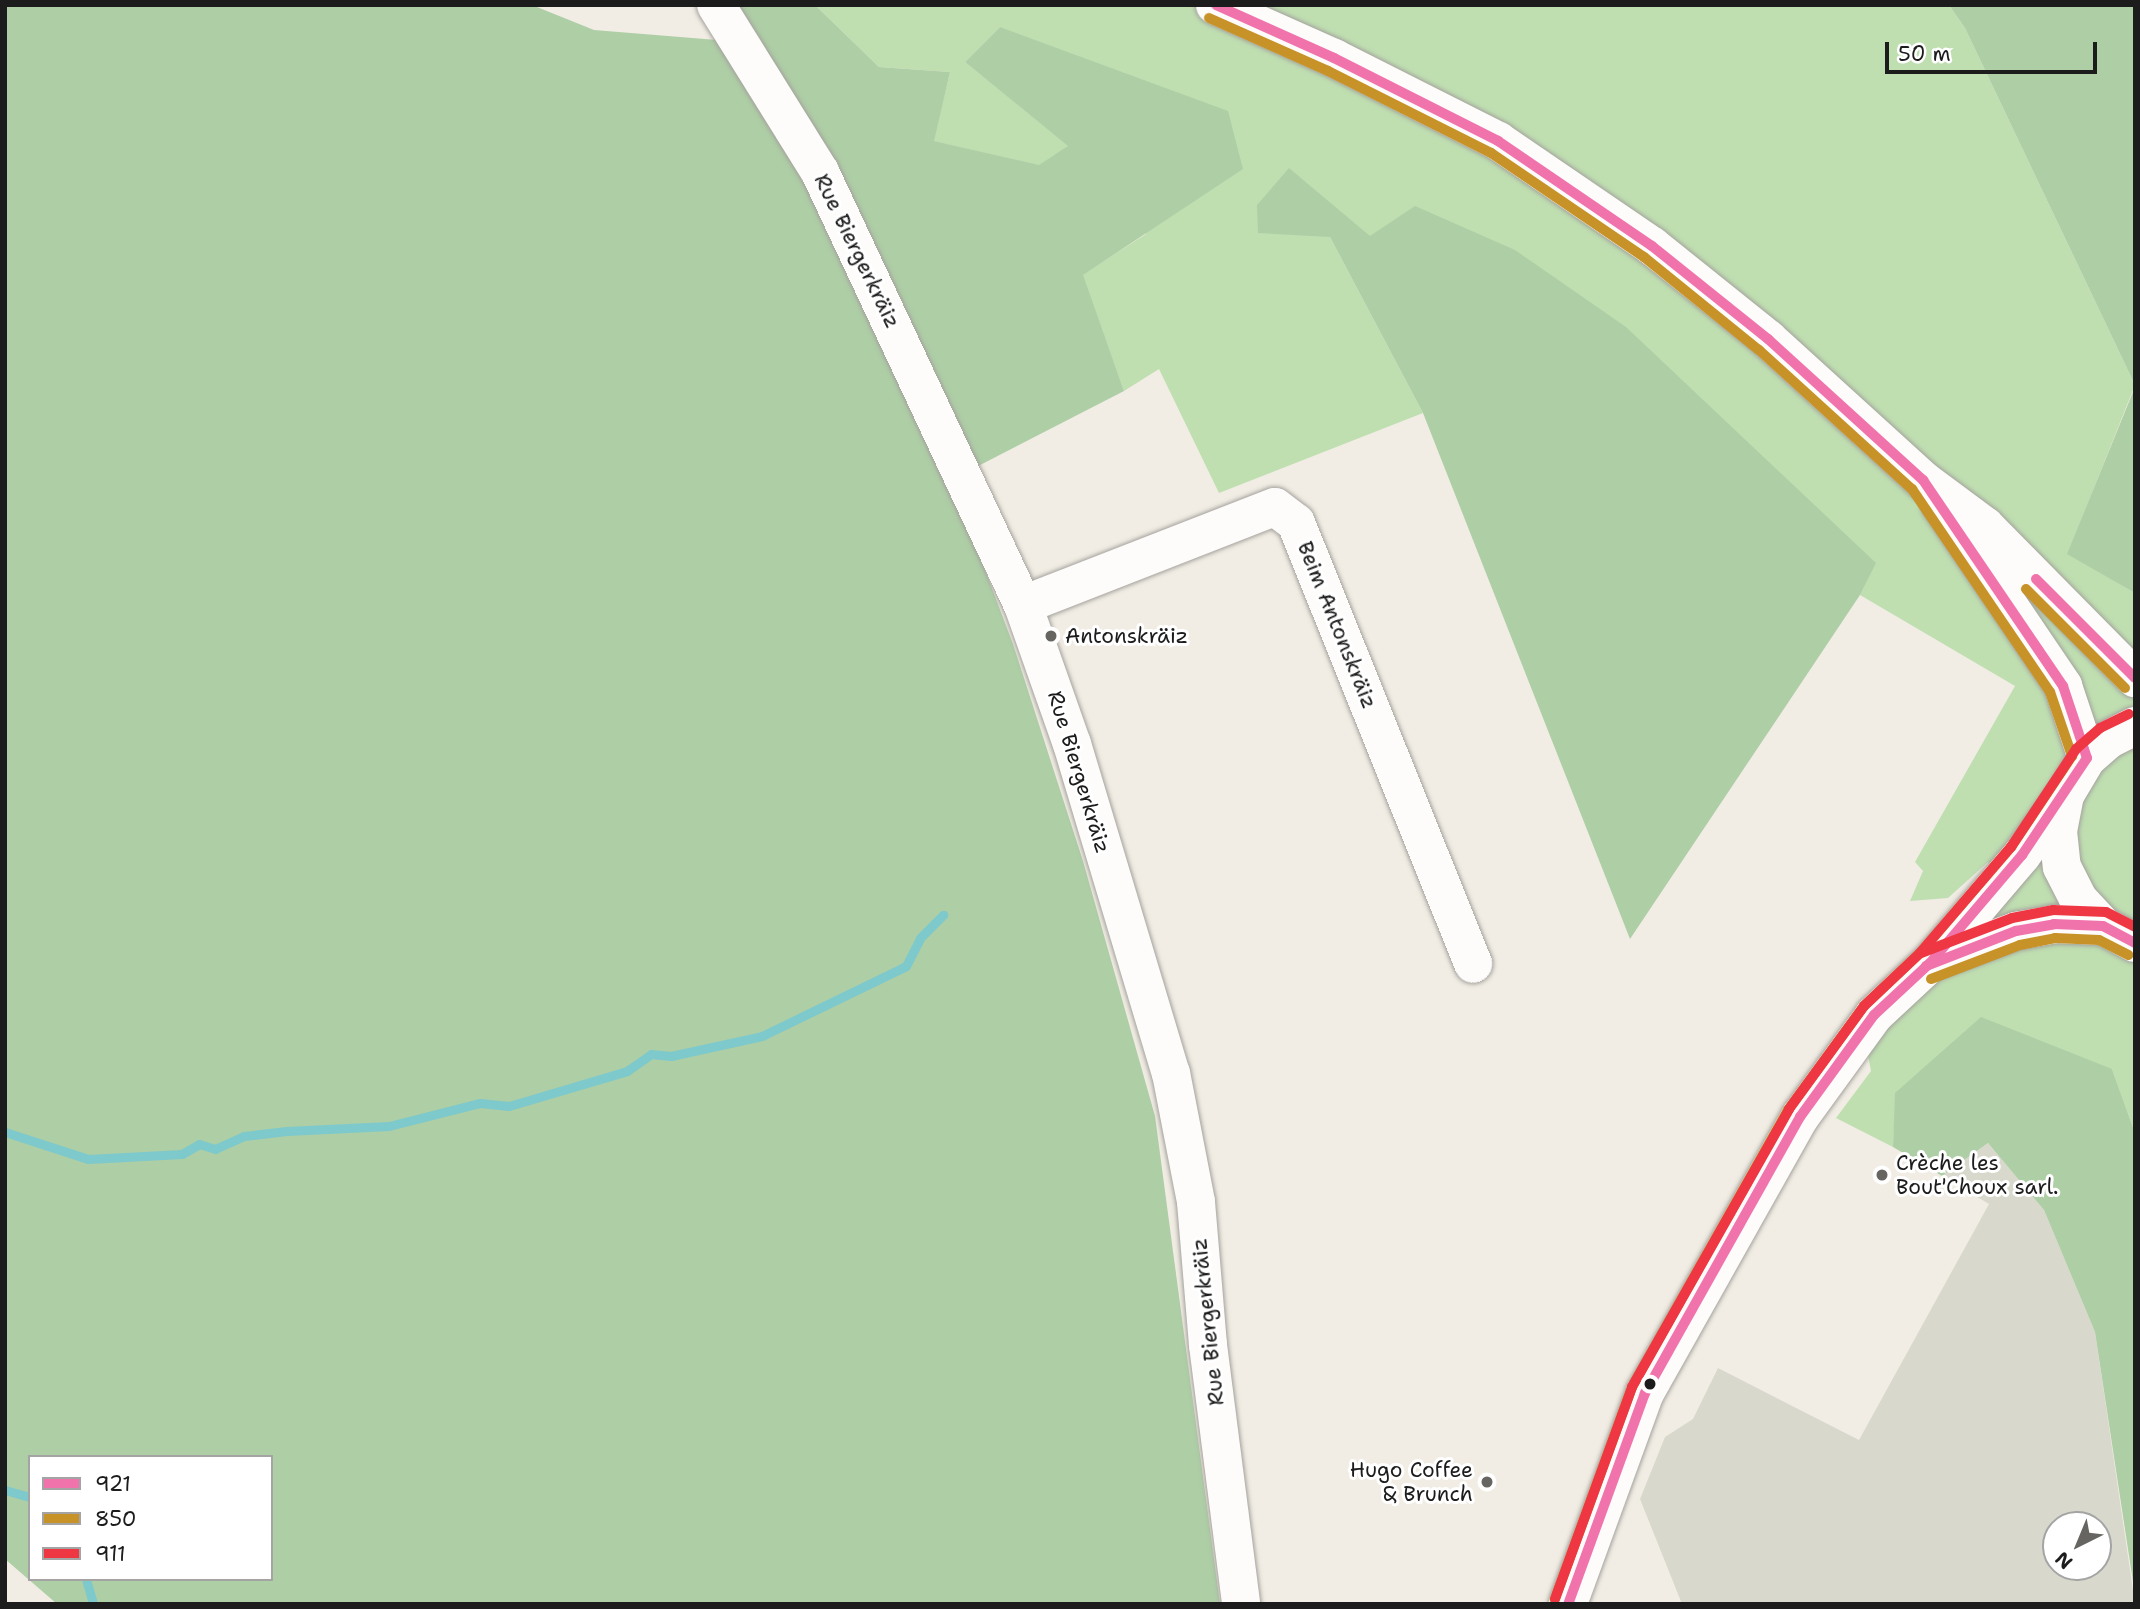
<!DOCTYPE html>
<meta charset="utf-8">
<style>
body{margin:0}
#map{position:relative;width:2140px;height:1609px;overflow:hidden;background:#f1ede4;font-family:"Shantell Sans",sans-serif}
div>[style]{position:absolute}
.industrial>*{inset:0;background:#d8d8cc}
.green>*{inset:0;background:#bfdfb1}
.forest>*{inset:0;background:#aecea6}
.stream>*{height:9px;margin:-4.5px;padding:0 4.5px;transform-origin:4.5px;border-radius:4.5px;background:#7dc9cc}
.roads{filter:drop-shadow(0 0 2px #a4a29d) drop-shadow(0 0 2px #a4a29d)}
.minor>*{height:38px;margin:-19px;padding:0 19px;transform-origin:19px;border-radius:19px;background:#fdfcfb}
.major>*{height:38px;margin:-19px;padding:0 19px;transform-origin:19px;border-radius:19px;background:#fdfcfb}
.bus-1>*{height:10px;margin:-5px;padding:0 5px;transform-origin:5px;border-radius:5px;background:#f173ac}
.bus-2>*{height:10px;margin:-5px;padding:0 5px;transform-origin:5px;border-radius:5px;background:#c79227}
.bus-3>*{height:10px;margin:-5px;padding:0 5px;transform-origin:5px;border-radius:5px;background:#ef3744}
.dots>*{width:19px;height:19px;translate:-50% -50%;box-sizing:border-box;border:4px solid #fff;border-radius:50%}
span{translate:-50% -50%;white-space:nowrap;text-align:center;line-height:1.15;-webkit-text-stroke:6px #fff;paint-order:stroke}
.street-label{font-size:21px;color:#1c1c1c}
.poi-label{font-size:21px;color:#1c1c1c}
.left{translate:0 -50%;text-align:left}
.right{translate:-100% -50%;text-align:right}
.frame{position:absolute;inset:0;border:7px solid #1c1c1c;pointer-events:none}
.legend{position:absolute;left:28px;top:1455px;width:245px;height:126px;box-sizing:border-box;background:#fff;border:2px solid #a4a4a4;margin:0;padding:9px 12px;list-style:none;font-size:21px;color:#1c1c1c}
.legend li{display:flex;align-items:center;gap:14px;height:35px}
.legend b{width:35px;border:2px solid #a4a4a4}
.north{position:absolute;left:2042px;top:1511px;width:70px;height:70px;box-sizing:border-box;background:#fff;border:2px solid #a4a4a4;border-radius:50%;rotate:223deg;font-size:19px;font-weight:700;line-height:28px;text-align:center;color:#1c1c1c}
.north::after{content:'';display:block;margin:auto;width:24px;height:32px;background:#676562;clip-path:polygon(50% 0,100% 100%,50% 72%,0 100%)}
.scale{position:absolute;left:1885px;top:42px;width:212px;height:32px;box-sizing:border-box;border:4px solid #1c1c1c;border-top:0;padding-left:9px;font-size:21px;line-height:24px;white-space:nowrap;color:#1c1c1c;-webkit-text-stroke:5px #fff;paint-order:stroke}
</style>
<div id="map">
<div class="industrial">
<i style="clip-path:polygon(evenodd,1988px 1143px,2044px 1210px,2095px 1332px,2135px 1604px,1682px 1604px,1640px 1499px,1665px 1437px,1693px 1419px,1718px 1368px,1859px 1440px,1989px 1204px,1942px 1176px,1988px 1143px,2056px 1525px,2098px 1525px,2098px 1567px,2056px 1567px,2056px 1525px)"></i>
</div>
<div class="green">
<i style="clip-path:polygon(815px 5px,1949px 5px,1965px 28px,2135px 385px,2068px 553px,2135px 593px,2135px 1133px,2112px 1069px,1896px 1093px,1893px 1147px,1836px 1118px,1871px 1071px,1863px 1030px,1995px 884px,1988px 862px,1948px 898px,1910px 901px,1923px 871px,1915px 862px,2015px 686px,1860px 595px,1875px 563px,1371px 236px,1330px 237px,1423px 413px,1219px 493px,1159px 369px,1124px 391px,1082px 275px,1146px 234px,1000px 27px,965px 62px,1069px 146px,1040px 166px,933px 141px,950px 72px,879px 67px)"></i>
</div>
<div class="forest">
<i style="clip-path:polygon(evenodd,5px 5px,532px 5px,594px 30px,717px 40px,774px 96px,761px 41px,738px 5px,815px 5px,879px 67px,950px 72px,934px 141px,1039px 165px,1068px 146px,965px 62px,1000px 27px,1228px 111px,1243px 169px,1083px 275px,1124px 391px,951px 480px,1013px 644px,1083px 861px,1155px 1116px,1220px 1604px,57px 1604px,5px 1559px,5px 5px,30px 1457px,271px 1457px,271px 1579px,30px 1579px,30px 1457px)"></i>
<i style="clip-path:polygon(1949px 5px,2135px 5px,2135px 385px,1965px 28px)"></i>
<i style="clip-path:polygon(1289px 168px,1370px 236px,1415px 206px,1515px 250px,1626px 327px,1876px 563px,1860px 595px,1630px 939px,1423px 413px,1330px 237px,1258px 233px,1257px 205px)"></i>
<i style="clip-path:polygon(2135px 387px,2135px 593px,2067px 554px)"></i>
<i style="clip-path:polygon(1981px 1017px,2112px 1069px,2135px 1133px,2135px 1595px,2095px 1332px,2044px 1210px,1988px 1143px,1942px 1176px,1893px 1147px,1895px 1093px)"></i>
</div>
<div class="stream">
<i style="left:5px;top:1132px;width:87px;rotate:18deg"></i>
<i style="left:88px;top:1159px;width:94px;rotate:-3deg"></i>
<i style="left:182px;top:1154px;width:20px;rotate:-30deg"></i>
<i style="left:199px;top:1144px;width:17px;rotate:17deg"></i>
<i style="left:215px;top:1149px;width:32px;rotate:-24deg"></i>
<i style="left:244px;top:1136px;width:43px;rotate:-6.6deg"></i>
<i style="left:287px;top:1131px;width:102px;rotate:-2.8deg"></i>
<i style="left:389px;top:1126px;width:94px;rotate:-14.2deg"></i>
<i style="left:480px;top:1103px;width:29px;rotate:6deg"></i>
<i style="left:509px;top:1106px;width:123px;rotate:-16.5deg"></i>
<i style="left:627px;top:1071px;width:29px;rotate:-35deg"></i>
<i style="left:651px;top:1054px;width:20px;rotate:6deg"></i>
<i style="left:671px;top:1056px;width:93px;rotate:-12.4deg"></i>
<i style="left:762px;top:1036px;width:160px;rotate:-25.9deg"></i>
<i style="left:906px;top:966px;width:31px;rotate:-63deg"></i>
<i style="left:920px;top:938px;width:33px;rotate:-45deg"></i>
<i style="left:5px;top:1490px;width:26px;rotate:16deg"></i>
<i style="left:86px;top:1579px;width:26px;rotate:74deg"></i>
</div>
<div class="roads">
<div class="minor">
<i style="left:716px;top:5px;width:197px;rotate:58.1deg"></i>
<i style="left:820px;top:172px;width:478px;rotate:64.9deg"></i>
<i style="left:1023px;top:605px;width:147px;rotate:70.6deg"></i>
<i style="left:1072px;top:744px;width:344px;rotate:73.3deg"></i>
<i style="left:1171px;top:1073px;width:131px;rotate:79deg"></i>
<i style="left:1196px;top:1202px;width:144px;rotate:85.2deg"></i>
<i style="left:1208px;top:1345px;width:261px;rotate:82.7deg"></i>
<i style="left:1023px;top:605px;width:270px;rotate:-21.3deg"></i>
<i style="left:1275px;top:507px;width:26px;rotate:37deg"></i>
<i style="left:1296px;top:523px;width:475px;rotate:68.1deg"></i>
</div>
<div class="major">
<i style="left:1215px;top:5px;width:130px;rotate:24deg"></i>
<i style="left:1334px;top:58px;width:184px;rotate:26.8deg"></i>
<i style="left:1498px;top:141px;width:186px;rotate:34.3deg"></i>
<i style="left:1652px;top:246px;width:149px;rotate:38.7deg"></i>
<i style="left:1768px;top:339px;width:210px;rotate:42.3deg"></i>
<i style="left:1923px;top:480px;width:77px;rotate:36.6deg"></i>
<i style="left:1985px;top:526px;width:214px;rotate:45.4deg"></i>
<i style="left:1940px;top:504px;width:220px;rotate:55.9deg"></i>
<i style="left:2063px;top:686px;width:76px;rotate:71.6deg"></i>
<i style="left:2135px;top:726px;width:30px;rotate:153deg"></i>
<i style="left:2108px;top:740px;width:28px;rotate:139deg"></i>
<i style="left:2087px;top:758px;width:43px;rotate:120.7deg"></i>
<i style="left:2065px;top:795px;width:37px;rotate:101deg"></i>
<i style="left:2058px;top:831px;width:36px;rotate:84deg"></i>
<i style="left:2062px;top:867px;width:36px;rotate:63deg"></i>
<i style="left:2078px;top:899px;width:37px;rotate:47deg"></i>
<i style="left:2103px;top:926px;width:36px;rotate:28deg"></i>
<i style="left:1932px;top:962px;width:90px;rotate:-20.3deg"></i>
<i style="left:2016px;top:931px;width:39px;rotate:-10deg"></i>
<i style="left:2054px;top:924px;width:49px;rotate:2.3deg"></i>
<i style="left:1568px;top:1604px;width:225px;rotate:-70deg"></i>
<i style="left:1645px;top:1393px;width:317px;rotate:-60.7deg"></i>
<i style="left:1800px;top:1117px;width:126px;rotate:-54deg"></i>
<i style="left:1874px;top:1015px;width:76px;rotate:-42.9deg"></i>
<i style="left:1930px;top:963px;width:142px;rotate:-49.6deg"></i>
<i style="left:2022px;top:855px;width:74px;rotate:-54.4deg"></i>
</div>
</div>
<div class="bus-1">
<i style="left:1216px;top:5px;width:129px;rotate:24.2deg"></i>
<i style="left:1334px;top:58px;width:184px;rotate:26.8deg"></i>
<i style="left:1498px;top:141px;width:186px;rotate:34.3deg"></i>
<i style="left:1652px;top:246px;width:149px;rotate:38.7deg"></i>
<i style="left:1768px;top:339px;width:210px;rotate:42.3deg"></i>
<i style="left:1923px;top:480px;width:249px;rotate:55.8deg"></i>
<i style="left:2063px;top:686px;width:76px;rotate:71.6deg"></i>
<i style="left:2087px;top:758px;width:117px;rotate:123.8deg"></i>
<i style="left:2022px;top:855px;width:142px;rotate:130.4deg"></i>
<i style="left:1930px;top:963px;width:76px;rotate:137.1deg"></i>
<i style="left:1874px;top:1015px;width:126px;rotate:126deg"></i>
<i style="left:1800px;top:1117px;width:317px;rotate:119.3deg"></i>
<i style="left:1645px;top:1393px;width:225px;rotate:110deg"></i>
<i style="left:2036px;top:579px;width:140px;rotate:45deg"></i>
<i style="left:1926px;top:966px;width:97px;rotate:-21.3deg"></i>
<i style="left:2016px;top:931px;width:39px;rotate:-10deg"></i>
<i style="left:2054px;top:924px;width:49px;rotate:2.3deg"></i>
<i style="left:2103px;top:926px;width:36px;rotate:28deg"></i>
</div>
<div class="bus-2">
<i style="left:1209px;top:18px;width:130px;rotate:24deg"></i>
<i style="left:1328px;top:71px;width:182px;rotate:26.7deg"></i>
<i style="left:1491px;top:153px;width:185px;rotate:34.2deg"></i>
<i style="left:1644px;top:257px;width:148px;rotate:39deg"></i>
<i style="left:1759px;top:350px;width:207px;rotate:42.3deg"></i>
<i style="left:1912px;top:489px;width:245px;rotate:55.8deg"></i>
<i style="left:2050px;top:692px;width:68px;rotate:71deg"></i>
<i style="left:2072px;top:756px;width:110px;rotate:123.8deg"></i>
<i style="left:2011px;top:847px;width:140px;rotate:130.6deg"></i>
<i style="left:1920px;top:953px;width:77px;rotate:136.6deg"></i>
<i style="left:1864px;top:1006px;width:129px;rotate:126.2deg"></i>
<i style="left:1788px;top:1110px;width:318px;rotate:119.4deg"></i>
<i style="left:1632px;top:1387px;width:226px;rotate:110deg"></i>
<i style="left:2026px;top:589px;width:140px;rotate:45deg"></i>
<i style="left:1931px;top:979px;width:95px;rotate:-20.9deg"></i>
<i style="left:2020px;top:945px;width:36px;rotate:-11deg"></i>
<i style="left:2055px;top:938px;width:44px;rotate:2.6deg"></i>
<i style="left:2099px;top:940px;width:33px;rotate:27deg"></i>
</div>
<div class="bus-3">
<i style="left:1921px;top:953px;width:97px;rotate:-21deg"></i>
<i style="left:2012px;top:918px;width:42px;rotate:-11deg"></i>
<i style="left:2053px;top:910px;width:53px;rotate:2.2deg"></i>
<i style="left:2106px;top:912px;width:33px;rotate:27deg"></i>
<i style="left:1555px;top:1599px;width:226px;rotate:-70deg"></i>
<i style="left:1632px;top:1387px;width:319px;rotate:-60.5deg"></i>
<i style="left:1789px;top:1109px;width:127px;rotate:-53.9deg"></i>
<i style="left:1864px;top:1006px;width:77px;rotate:-43.4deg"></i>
<i style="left:1920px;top:953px;width:140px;rotate:-49.4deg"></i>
<i style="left:2011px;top:847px;width:118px;rotate:-56.4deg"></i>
<i style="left:2076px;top:749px;width:32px;rotate:-41deg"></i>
<i style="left:2100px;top:728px;width:32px;rotate:-26deg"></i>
</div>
<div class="dots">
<i style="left:1051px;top:636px;background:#676562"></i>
<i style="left:1882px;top:1175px;background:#676562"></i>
<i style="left:1650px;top:1384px;background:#1c1c1c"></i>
<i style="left:1487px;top:1482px;background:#676562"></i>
</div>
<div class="street-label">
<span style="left:857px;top:251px;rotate:64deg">Rue Biergerkräiz</span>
<span style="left:1337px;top:625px;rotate:68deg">Beim Antonskräiz</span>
<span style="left:1079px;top:772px;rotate:73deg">Rue Biergerkräiz</span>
<span style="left:1208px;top:1322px;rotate:-96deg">Rue Biergerkräiz</span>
</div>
<div class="poi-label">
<span class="left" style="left:1065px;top:636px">Antonskräiz</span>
<span class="left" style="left:1896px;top:1175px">Crèche les<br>Bout'Choux sarl.</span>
<span class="right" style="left:1473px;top:1482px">Hugo Coffee<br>&amp; Brunch</span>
</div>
<div class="frame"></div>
<ul class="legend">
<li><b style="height:9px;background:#f173ac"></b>921</li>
<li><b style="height:9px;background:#c79227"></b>850</li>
<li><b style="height:9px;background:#ef3744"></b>911</li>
</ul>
<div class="north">N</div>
<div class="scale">50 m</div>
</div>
